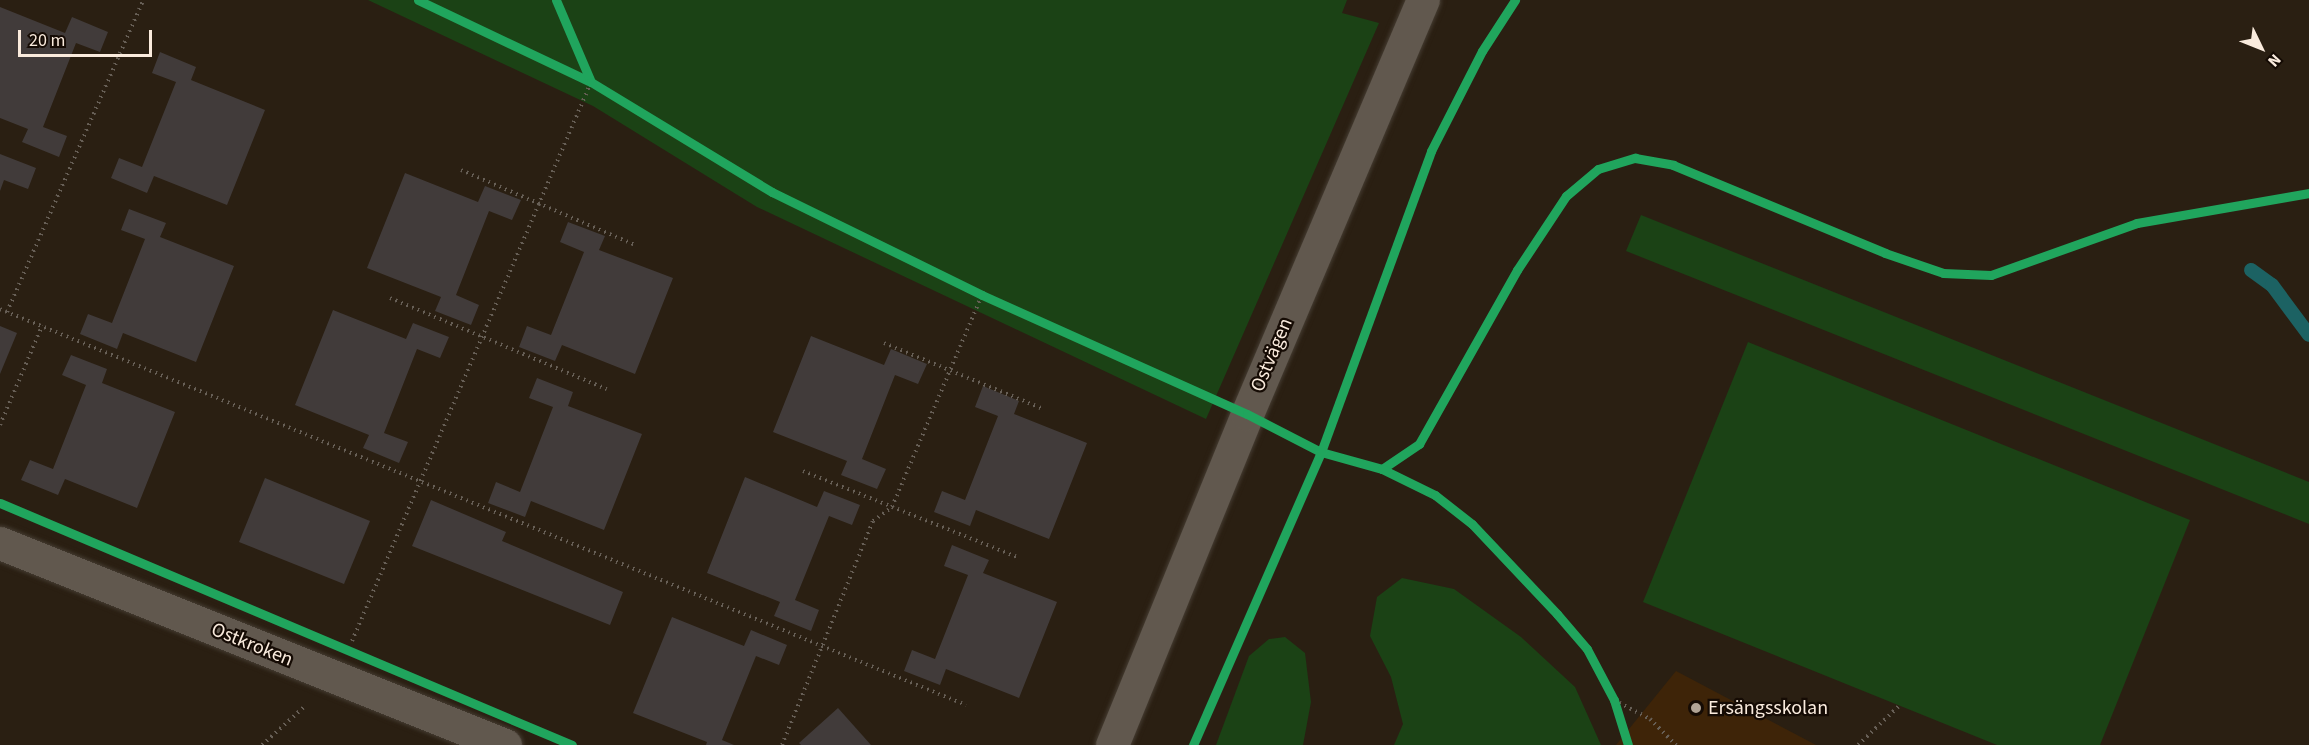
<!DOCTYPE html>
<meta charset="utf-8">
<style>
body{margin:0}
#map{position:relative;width:2309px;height:745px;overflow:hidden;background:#2a1f12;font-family:"Source Sans 3",sans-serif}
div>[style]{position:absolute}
.built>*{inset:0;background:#3e2408}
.green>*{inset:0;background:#1b4215}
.stream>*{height:14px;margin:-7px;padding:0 7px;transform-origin:7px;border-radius:7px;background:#1c6263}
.building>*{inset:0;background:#413b3a}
.path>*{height:4px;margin-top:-2px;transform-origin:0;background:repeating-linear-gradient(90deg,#675f56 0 1.5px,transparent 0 6px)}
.roads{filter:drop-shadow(0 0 2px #453c32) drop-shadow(0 0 2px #453c32)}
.minor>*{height:33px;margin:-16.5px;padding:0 16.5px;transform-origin:16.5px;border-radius:16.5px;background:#61584e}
.cycleway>*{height:9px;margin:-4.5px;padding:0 4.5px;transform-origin:4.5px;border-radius:4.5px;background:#20a55d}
.dots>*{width:16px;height:16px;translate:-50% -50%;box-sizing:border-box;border:3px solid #150b04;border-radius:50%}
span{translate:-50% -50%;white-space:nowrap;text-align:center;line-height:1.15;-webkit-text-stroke:4.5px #150b04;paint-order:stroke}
.street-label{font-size:20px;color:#faebdd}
.poi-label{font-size:20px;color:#faebdd}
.left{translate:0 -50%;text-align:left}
.north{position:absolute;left:2231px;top:18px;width:60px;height:60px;-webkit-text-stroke:4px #150b04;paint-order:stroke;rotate:133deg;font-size:16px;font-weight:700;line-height:24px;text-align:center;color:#faebdd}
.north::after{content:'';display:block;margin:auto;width:21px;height:27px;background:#faebdd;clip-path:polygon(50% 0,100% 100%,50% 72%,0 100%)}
.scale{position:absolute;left:18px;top:30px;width:134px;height:27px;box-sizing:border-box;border:3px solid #faebdd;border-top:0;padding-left:8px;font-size:18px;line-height:21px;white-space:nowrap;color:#faebdd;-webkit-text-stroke:4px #150b04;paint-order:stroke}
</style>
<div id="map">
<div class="built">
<i style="clip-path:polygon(1676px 671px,1816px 745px,1616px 745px)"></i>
</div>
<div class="green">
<i style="clip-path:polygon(368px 0,1347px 0,1342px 13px,1379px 23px,1206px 419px,757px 207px,593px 106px)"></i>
<i style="clip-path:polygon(1641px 215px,2309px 482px,2309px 524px,1626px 251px)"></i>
<i style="clip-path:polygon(1748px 342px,2190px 520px,2100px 745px,1997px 745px,1643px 602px)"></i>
<i style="clip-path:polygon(1402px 578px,1454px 589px,1521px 637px,1575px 687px,1601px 745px,1394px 745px,1403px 724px,1391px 677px,1370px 636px,1377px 597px)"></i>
<i style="clip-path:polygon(1285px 637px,1305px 653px,1311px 702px,1303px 745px,1216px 745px,1249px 656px,1269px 639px)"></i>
</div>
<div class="stream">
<i style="left:2251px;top:270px;width:26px;rotate:36deg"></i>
<i style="left:2272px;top:285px;width:62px;rotate:53.5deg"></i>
</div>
<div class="building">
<i style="clip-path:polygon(0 7px,65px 33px,72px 17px,108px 32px,100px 52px,76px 43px,43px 127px,67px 136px,59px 157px,22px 142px,28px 129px,0 118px)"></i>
<i style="clip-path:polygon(160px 52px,196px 67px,191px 80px,265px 110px,227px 205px,154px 176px,147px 193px,111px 178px,119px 158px,142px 167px,176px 82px,152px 73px)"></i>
<i style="clip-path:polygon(0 154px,36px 168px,28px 189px,4px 180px,0 191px)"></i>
<i style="clip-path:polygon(405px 173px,478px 202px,485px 186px,521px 200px,512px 220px,489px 211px,456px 295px,479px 305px,471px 325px,435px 311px,441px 297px,367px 268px)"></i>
<i style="clip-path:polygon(129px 209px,166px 223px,160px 237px,234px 266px,196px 362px,123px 333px,117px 349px,80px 334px,88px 314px,112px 323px,145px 239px,121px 230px)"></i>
<i style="clip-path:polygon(568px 222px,605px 236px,599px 250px,673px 278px,635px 374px,562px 345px,555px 361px,519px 347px,527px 326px,551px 335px,584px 252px,560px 242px)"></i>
<i style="clip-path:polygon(333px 310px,406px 339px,413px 323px,449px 337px,440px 358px,417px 349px,384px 433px,408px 442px,399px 463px,363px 448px,369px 435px,295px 405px)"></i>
<i style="clip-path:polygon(0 326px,17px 333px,0 374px)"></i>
<i style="clip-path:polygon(811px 336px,884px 365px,891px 349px,927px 364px,918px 384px,895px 375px,862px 459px,886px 469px,877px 489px,841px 475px,847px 461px,773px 432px)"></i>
<i style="clip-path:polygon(71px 355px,107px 369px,102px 383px,175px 412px,137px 508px,65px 479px,58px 495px,21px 480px,30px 460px,53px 469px,86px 385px,62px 375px)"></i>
<i style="clip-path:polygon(537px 378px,573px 392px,568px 406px,642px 434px,604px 530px,531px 501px,525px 517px,488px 503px,496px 482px,520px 492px,553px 407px,529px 398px)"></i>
<i style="clip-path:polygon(983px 386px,1019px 401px,1014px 414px,1087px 443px,1049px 539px,976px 510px,970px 526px,934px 512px,942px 491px,965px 500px,998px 416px,975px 407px)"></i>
<i style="clip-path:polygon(745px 477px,817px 507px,824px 491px,860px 505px,852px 525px,829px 516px,795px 600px,819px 610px,811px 631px,774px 616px,780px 602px,707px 573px)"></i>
<i style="clip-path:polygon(265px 478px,370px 521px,344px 584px,239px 542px)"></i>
<i style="clip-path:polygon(431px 500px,506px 532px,502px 541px,623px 592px,610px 625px,412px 546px)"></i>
<i style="clip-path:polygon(952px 545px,989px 560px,983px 573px,1057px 602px,1019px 698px,946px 669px,940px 685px,904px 671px,912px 650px,935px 659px,968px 575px,944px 566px)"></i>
<i style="clip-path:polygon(672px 617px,744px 646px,751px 630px,787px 645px,779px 665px,756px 656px,722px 740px,734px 745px,706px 745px,707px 742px,633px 713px)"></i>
<i style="clip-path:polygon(838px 708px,871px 745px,801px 745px,799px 743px)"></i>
</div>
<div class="path">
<i style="left:461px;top:170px;width:189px;rotate:23.3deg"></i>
<i style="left:390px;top:298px;width:235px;rotate:22.8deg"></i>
<i style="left:0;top:309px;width:1044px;rotate:22.29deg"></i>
<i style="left:7px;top:312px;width:340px;rotate:-66.4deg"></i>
<i style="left:884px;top:343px;width:170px;rotate:22.5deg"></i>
<i style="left:0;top:425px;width:108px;rotate:-67deg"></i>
<i style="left:803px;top:471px;width:233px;rotate:21.9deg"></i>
<i style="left:352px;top:641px;width:608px;rotate:-66.85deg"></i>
<i style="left:1614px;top:700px;width:41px;rotate:27.8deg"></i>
<i style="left:1650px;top:719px;width:37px;rotate:45deg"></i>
<i style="left:262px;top:745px;width:57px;rotate:-42.1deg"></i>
<i style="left:782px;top:745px;width:242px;rotate:-67.9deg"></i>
<i style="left:873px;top:521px;width:24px;rotate:-36deg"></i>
<i style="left:892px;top:507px;width:230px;rotate:-67deg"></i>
<i style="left:1858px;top:745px;width:57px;rotate:-43.6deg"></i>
</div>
<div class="roads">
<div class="minor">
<i style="left:0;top:543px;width:544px;rotate:21.8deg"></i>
<i style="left:1112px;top:745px;width:357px;rotate:-67.8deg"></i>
<i style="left:1247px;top:414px;width:450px;rotate:-67deg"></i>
</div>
</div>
<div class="cycleway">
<i style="left:418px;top:0;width:191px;rotate:25.4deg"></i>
<i style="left:556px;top:0;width:89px;rotate:66.9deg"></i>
<i style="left:591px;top:82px;width:212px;rotate:31.3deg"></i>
<i style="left:772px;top:192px;width:234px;rotate:26.1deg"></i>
<i style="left:982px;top:295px;width:290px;rotate:24.2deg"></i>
<i style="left:1247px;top:414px;width:83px;rotate:27.2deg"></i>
<i style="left:1321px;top:452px;width:63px;rotate:15.6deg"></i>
<i style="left:1382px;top:469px;width:45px;rotate:-34deg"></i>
<i style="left:1419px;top:444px;width:200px;rotate:-60.6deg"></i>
<i style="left:1517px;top:270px;width:89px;rotate:-56.5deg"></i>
<i style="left:1566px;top:196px;width:42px;rotate:-40.2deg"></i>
<i style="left:1598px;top:169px;width:39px;rotate:-17deg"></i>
<i style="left:1635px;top:158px;width:39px;rotate:10deg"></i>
<i style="left:1673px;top:165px;width:230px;rotate:22.5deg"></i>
<i style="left:1885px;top:253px;width:61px;rotate:19deg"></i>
<i style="left:1943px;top:273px;width:48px;rotate:2.4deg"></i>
<i style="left:1991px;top:275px;width:155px;rotate:-19.6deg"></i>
<i style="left:2137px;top:223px;width:175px;rotate:-9.9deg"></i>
<i style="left:1382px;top:469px;width:59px;rotate:26.1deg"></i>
<i style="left:1435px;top:495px;width:47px;rotate:38.1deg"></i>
<i style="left:1472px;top:524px;width:124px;rotate:46.6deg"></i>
<i style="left:1557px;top:614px;width:46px;rotate:49.4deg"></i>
<i style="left:1587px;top:649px;width:58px;rotate:62.1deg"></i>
<i style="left:1614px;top:700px;width:47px;rotate:72.7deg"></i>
<i style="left:0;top:503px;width:621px;rotate:22.93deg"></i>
<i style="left:1193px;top:745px;width:320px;rotate:-66.4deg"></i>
<i style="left:1321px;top:452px;width:320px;rotate:-69.9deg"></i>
<i style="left:1431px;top:151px;width:112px;rotate:-63deg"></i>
<i style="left:1482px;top:51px;width:61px;rotate:-57.1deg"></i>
</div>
<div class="dots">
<i style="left:1696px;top:708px;background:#b1a496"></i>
</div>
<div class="street-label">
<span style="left:1272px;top:355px;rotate:-67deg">Ostvägen</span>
<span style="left:252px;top:645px;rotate:22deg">Ostkroken</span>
</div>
<div class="poi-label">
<span class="left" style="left:1708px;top:708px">Ersängsskolan</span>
</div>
<div class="north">N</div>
<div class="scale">20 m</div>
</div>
